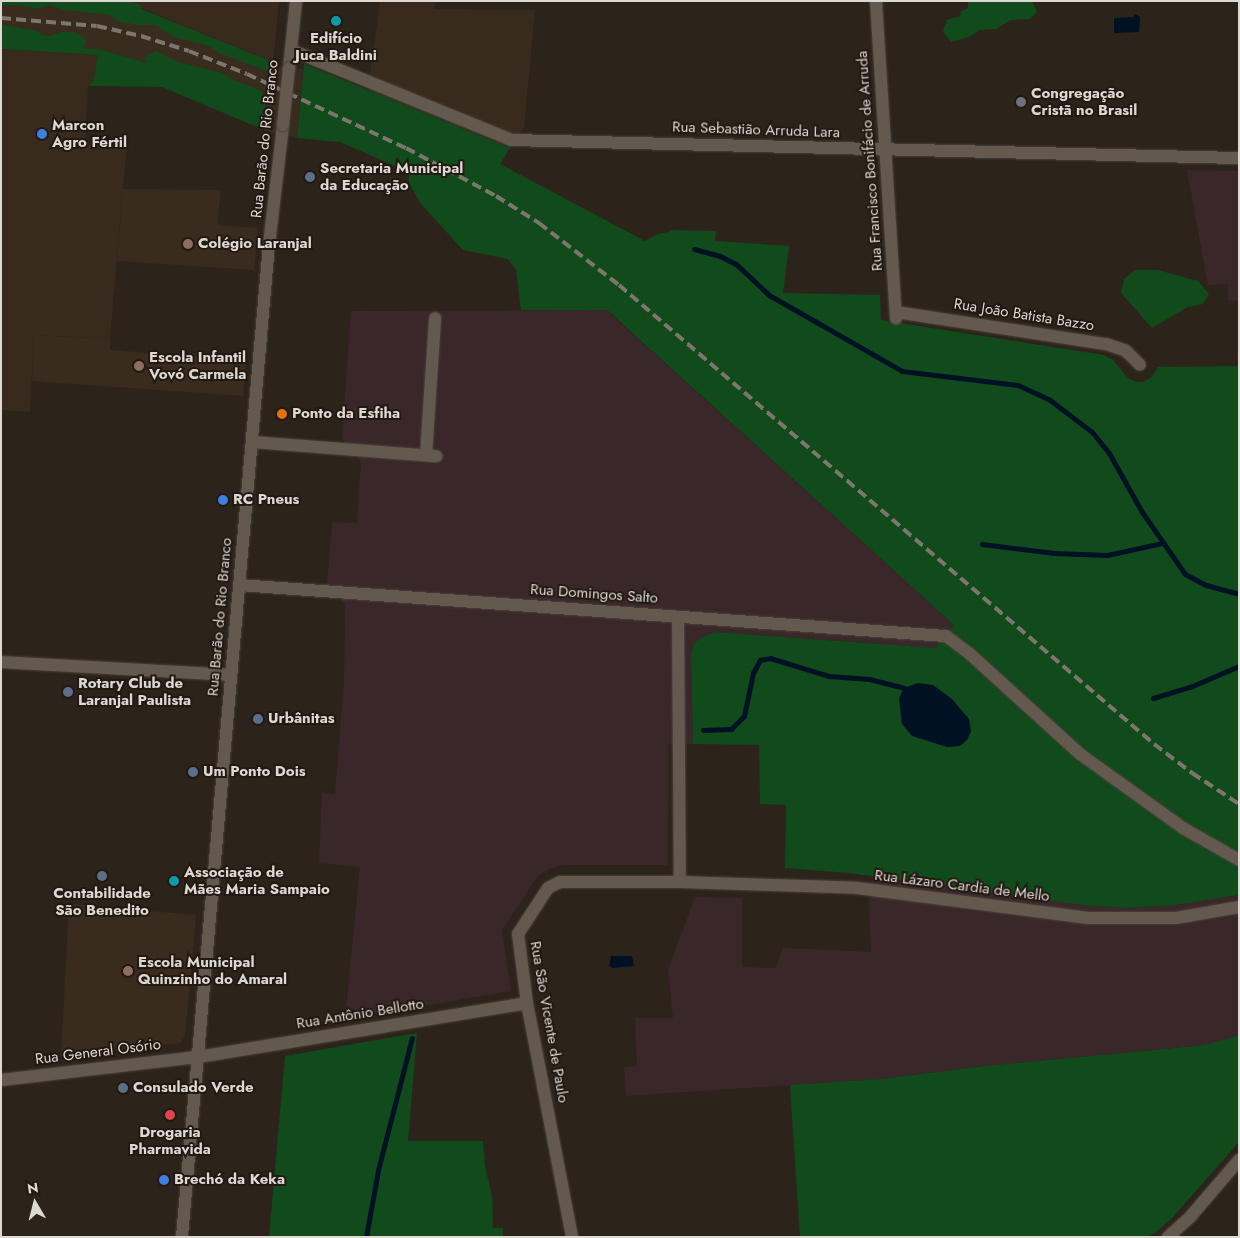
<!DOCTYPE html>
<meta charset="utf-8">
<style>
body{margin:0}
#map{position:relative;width:1240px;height:1238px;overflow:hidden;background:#2c241b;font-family:Jost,sans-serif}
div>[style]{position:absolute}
.commercial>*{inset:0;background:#382a1d}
.industrial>*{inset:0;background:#3a272a}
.built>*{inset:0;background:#392b1d}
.green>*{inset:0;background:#114a1b}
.water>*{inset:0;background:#001123}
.stream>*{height:5px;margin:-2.5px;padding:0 2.5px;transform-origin:2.5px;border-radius:2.5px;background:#001123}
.roads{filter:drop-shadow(0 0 1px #48423a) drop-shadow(0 0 1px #48423a)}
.minor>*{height:12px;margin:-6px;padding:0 6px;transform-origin:6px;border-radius:6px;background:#63594f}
.tertiary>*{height:12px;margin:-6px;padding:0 6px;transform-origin:6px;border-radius:6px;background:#63594f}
.secondary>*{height:12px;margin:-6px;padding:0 6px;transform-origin:6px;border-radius:6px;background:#63594f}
.rail>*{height:4px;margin-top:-2px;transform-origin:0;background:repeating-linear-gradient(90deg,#7d766e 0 10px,transparent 0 15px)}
.bridges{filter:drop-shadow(0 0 1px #48423a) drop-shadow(0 0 1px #48423a)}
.secondary-bridge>*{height:12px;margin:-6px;padding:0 6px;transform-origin:6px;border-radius:6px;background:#63594f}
.dots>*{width:14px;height:14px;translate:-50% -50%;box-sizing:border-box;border:2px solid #221a12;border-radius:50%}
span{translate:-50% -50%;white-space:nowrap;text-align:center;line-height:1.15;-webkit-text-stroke:4px #221a12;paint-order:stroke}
.poi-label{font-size:15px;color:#ddd8d2;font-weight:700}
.left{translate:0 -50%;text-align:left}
.street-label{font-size:15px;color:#ddd8d2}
.frame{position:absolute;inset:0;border:2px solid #ddd8d2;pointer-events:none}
.north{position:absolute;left:10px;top:1178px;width:50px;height:50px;-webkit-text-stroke:4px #221a12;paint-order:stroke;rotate:352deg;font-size:14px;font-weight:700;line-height:20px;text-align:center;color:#ddd8d2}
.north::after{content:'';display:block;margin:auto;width:18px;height:22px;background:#ddd8d2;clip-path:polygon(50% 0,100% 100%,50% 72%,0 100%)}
</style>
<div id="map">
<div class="commercial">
<i style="clip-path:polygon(127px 1px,279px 1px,273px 62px,141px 8px,141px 5px)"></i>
<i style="clip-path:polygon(380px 1px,435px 1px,434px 9px,535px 10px,524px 128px,510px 148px,368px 90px)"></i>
<i style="clip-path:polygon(1px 49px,98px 55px,93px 82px,88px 87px,85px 143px,127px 143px,110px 339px,34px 335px,30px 412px,1px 410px)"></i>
</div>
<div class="industrial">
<i style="clip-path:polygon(1187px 170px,1239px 171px,1239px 366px,1237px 367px,1238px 301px,1228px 300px,1228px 284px,1208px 285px)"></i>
<i style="clip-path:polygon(606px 310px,954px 625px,936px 648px,715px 632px,691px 655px,693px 744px,668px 744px,668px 865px,563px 865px,549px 869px,537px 877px,502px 930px,511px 991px,345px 1019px,360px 867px,319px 863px,322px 793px,335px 794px,344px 683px,345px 605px,327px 583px,332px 525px,332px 522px,357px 523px,361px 462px,342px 438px,351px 311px)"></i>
<i style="clip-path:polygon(873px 877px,1082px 905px,1127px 908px,1175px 905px,1239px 895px,1239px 1035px,1204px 1045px,984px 1066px,880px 1079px,626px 1096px,624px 1067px,637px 1066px,635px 1018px,673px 1018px,668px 970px,695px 897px,742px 898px,742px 967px,775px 968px,783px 948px,871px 952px,869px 902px)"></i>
</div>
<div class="built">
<i style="clip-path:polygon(1px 1px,127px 1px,141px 5px,141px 9px,273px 62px,273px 66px,303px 69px,297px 138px,267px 131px,268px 115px,179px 73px,103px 50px,1px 41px)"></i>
<i style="clip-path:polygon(123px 189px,221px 190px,217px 225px,258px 228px,254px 270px,117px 261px)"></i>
<i style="clip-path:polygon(34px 335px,110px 339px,110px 350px,246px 360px,243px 396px,32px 381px)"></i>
<i style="clip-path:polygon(69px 904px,196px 915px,185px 1036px,180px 1043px,118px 1050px,111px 1048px,104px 1051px,61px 1056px)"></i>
</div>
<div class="green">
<i style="clip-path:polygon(1px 1px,127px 1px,141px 5px,141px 9px,273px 62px,272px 73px,219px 53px,209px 46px,174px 37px,155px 25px,137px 25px,117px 21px,110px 15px,64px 10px,49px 5px,38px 9px,19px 5px,1px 5px)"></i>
<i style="clip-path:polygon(968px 1px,1032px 1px,1037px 12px,1030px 19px,1011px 20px,996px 29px,980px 30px,969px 37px,951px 42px,943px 31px,947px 20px,960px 16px,961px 11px,968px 8px)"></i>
<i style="clip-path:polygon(1px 24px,37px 31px,42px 35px,50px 36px,60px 32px,74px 32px,84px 37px,86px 44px,83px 48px,103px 50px,147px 63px,145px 57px,156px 51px,178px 62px,220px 72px,236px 81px,260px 90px,267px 100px,265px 108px,261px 112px,268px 115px,267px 131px,162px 87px,88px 86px,93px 82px,98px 55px,1px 49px)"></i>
<i style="clip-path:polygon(304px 64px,510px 148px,500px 164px,645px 241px,658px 234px,669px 232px,670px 230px,716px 231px,715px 241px,789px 246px,783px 293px,880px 295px,881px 320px,1104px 355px,1113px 360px,1128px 378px,1136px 382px,1143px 382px,1152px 377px,1158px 367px,1239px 366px,1239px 895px,1175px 905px,1127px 908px,1082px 905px,849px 873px,785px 868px,786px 805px,760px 804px,759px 745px,693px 744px,691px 655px,694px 644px,700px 638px,715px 632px,936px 648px,954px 625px,607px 310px,521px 310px,516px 270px,508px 259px,463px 250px,421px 204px,409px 183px,409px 172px,340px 142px,297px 138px)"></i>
<i style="clip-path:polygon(1135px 270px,1158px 270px,1198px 281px,1209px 294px,1203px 304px,1188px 307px,1152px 328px,1121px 293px,1124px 279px)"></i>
<i style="clip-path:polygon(417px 1033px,408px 1141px,483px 1141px,485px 1166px,492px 1196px,493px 1228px,503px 1228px,503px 1237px,269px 1237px,285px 1056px)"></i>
<i style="clip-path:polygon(1239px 1035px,1239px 1142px,1172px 1218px,1156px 1232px,1147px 1237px,800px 1237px,790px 1085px,880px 1079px,984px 1066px,1143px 1051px,1204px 1045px)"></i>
</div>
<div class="water">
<i style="clip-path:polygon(1135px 14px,1140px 17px,1139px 32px,1114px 33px,1114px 18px,1133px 17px)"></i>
<i style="clip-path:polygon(918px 683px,933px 685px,952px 699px,969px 719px,971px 731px,967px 740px,960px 746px,947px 747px,912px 736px,902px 724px,899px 698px,904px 688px)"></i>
<i style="clip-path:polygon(611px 956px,632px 956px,634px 966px,612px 968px,609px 966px)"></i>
</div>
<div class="stream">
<i style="left:694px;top:249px;width:27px;rotate:15deg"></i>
<i style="left:720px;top:256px;width:18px;rotate:27deg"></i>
<i style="left:736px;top:264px;width:45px;rotate:43.2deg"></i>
<i style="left:769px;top:295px;width:153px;rotate:29.7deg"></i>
<i style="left:902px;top:371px;width:117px;rotate:6.9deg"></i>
<i style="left:1018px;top:385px;width:35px;rotate:25deg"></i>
<i style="left:1050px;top:400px;width:53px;rotate:37.3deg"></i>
<i style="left:1092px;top:432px;width:27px;rotate:51deg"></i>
<i style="left:1109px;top:453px;width:68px;rotate:60.8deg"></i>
<i style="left:1142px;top:512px;width:75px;rotate:55.3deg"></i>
<i style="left:1185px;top:574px;width:24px;rotate:28deg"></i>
<i style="left:1206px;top:585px;width:34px;rotate:15deg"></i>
<i style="left:982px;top:544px;width:73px;rotate:7.1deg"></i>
<i style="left:1054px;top:553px;width:53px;rotate:2.2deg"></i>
<i style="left:1107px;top:555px;width:56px;rotate:-12.3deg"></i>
<i style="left:1153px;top:698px;width:39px;rotate:-17deg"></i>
<i style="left:1190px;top:687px;width:53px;rotate:-23.2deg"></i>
<i style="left:703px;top:730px;width:28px;rotate:-2deg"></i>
<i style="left:731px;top:729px;width:18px;rotate:-45deg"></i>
<i style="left:744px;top:716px;width:44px;rotate:-78.2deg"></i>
<i style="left:753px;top:673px;width:15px;rotate:-62deg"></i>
<i style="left:760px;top:660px;width:10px;rotate:-11deg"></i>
<i style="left:770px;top:658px;width:62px;rotate:17deg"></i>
<i style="left:829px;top:676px;width:40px;rotate:4.3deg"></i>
<i style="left:869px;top:679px;width:36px;rotate:14deg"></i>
<i style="left:366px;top:1237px;width:68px;rotate:-79.8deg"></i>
<i style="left:378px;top:1170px;width:136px;rotate:-75.6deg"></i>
</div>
<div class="roads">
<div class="minor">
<i style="left:876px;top:1px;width:318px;rotate:86.4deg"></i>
<i style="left:291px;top:50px;width:238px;rotate:22.2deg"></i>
<i style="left:511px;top:140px;width:728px;rotate:1.42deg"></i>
<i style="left:896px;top:312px;width:212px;rotate:8.7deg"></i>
<i style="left:1106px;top:344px;width:20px;rotate:18deg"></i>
<i style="left:1125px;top:350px;width:21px;rotate:45deg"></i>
<i style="left:252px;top:442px;width:185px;rotate:4.4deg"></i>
<i style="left:426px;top:455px;width:137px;rotate:-86.2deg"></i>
<i style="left:239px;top:585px;width:709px;rotate:4.13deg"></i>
<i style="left:946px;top:636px;width:30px;rotate:37deg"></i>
<i style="left:970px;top:654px;width:149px;rotate:42.3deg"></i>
<i style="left:1080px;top:754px;width:127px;rotate:35.7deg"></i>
<i style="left:1183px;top:828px;width:64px;rotate:29.7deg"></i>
<i style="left:678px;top:617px;width:265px;rotate:89.6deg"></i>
<i style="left:1px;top:662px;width:230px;rotate:3.2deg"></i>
<i style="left:527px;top:1003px;width:70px;rotate:-97.4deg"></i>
<i style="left:518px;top:934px;width:55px;rotate:-56.9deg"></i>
<i style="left:548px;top:888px;width:13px;rotate:-27deg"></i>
<i style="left:560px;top:882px;width:120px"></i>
<i style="left:680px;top:882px;width:177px;rotate:1.9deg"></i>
<i style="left:857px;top:888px;width:233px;rotate:7.4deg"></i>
<i style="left:1088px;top:918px;width:88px"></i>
<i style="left:1176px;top:918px;width:64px;rotate:-9.9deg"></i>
<i style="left:1168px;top:1237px;width:31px;rotate:-42deg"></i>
<i style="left:1191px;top:1216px;width:74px;rotate:-49.4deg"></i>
</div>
<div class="tertiary">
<i style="left:1px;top:1080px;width:198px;rotate:-6.7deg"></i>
<i style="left:198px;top:1057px;width:333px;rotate:-9.3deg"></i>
<i style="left:527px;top:1003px;width:238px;rotate:79.1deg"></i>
</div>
<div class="secondary">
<i style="left:289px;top:68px;width:67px;rotate:-84deg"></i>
<i style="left:182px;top:1237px;width:996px;rotate:-84.99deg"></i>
<i style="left:269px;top:245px;width:121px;rotate:-83.3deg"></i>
</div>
</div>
<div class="rail">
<i style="left:1px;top:18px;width:96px;rotate:4.8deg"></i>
<i style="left:97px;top:26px;width:45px;rotate:12.8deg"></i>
<i style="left:141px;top:36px;width:50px;rotate:17.4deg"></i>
<i style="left:189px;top:51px;width:62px;rotate:21.6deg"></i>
<i style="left:247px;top:74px;width:175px;rotate:25deg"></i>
<i style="left:406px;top:148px;width:102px;rotate:28.1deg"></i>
<i style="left:496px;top:196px;width:51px;rotate:32.1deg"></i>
<i style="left:539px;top:223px;width:101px;rotate:37.8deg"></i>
<i style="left:619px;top:285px;width:705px;rotate:40.63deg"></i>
<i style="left:1154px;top:744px;width:48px;rotate:37.3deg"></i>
<i style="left:1192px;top:773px;width:56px;rotate:33.4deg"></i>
</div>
<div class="bridges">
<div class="secondary-bridge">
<i style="left:283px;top:125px;width:57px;rotate:-84deg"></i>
</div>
</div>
<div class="dots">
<i style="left:336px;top:21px;background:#0f9aa8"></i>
<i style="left:1021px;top:102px;background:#6b7280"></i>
<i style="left:42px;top:134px;background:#3f7fe0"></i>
<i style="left:310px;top:177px;background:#5c6f8a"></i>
<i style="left:188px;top:244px;background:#8d6e63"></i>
<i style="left:139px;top:366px;background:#8d6e63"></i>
<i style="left:282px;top:414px;background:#e8710a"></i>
<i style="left:223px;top:500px;background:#3f7fe0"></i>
<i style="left:68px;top:692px;background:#5c6f8a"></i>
<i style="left:258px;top:719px;background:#5c6f8a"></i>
<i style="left:193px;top:772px;background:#5c6f8a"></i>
<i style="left:102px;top:876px;background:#5c6f8a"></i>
<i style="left:174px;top:881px;background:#0f9aa8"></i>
<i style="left:128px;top:971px;background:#8d6e63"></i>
<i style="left:123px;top:1088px;background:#5c6f8a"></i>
<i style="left:170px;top:1115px;background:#e0444e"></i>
<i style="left:164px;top:1180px;background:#3f7fe0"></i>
</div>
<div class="poi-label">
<span style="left:336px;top:47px">Edifício<br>Juca Baldini</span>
<span class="left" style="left:1031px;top:102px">Congregação<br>Cristã no Brasil</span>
<span class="left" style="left:52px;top:134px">Marcon<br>Agro Fértil</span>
<span class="left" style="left:320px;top:177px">Secretaria Municipal<br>da Educação</span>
<span class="left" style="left:198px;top:244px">Colégio Laranjal</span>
<span class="left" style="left:149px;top:366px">Escola Infantil<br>Vovó Carmela</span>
<span class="left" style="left:292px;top:414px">Ponto da Esfiha</span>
<span class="left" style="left:233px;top:500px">RC Pneus</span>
<span class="left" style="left:78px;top:692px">Rotary Club de<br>Laranjal Paulista</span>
<span class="left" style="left:268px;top:719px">Urbânitas</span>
<span class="left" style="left:203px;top:772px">Um Ponto Dois</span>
<span class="left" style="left:184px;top:881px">Associação de<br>Mães Maria Sampaio</span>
<span style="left:102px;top:902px">Contabilidade<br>São Benedito</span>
<span class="left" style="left:138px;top:971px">Escola Municipal<br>Quinzinho do Amaral</span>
<span class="left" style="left:133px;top:1088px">Consulado Verde</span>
<span style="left:170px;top:1141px">Drogaria<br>Pharmavida</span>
<span class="left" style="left:174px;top:1180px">Brechó da Keka</span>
</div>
<div class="street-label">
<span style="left:756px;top:130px;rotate:2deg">Rua Sebastião Arruda Lara</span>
<span style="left:265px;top:139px;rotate:-84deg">Rua Barão do Rio Branco</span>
<span style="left:870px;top:161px;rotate:-94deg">Rua Francisco Bonifácio de Arruda</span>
<span style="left:1024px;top:315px;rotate:9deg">Rua João Batista Bazzo</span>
<span style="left:594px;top:594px;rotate:4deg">Rua Domingos Salto</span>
<span style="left:220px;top:617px;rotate:-85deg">Rua Barão do Rio Branco</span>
<span style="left:962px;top:886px;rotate:7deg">Rua Lázaro Cardia de Mello</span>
<span style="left:360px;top:1014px;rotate:-9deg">Rua Antônio Bellotto</span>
<span style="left:549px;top:1022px;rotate:80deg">Rua São Vicente de Paulo</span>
<span style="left:98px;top:1052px;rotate:-7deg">Rua General Osório</span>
</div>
<div class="frame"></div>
<div class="north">N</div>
</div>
